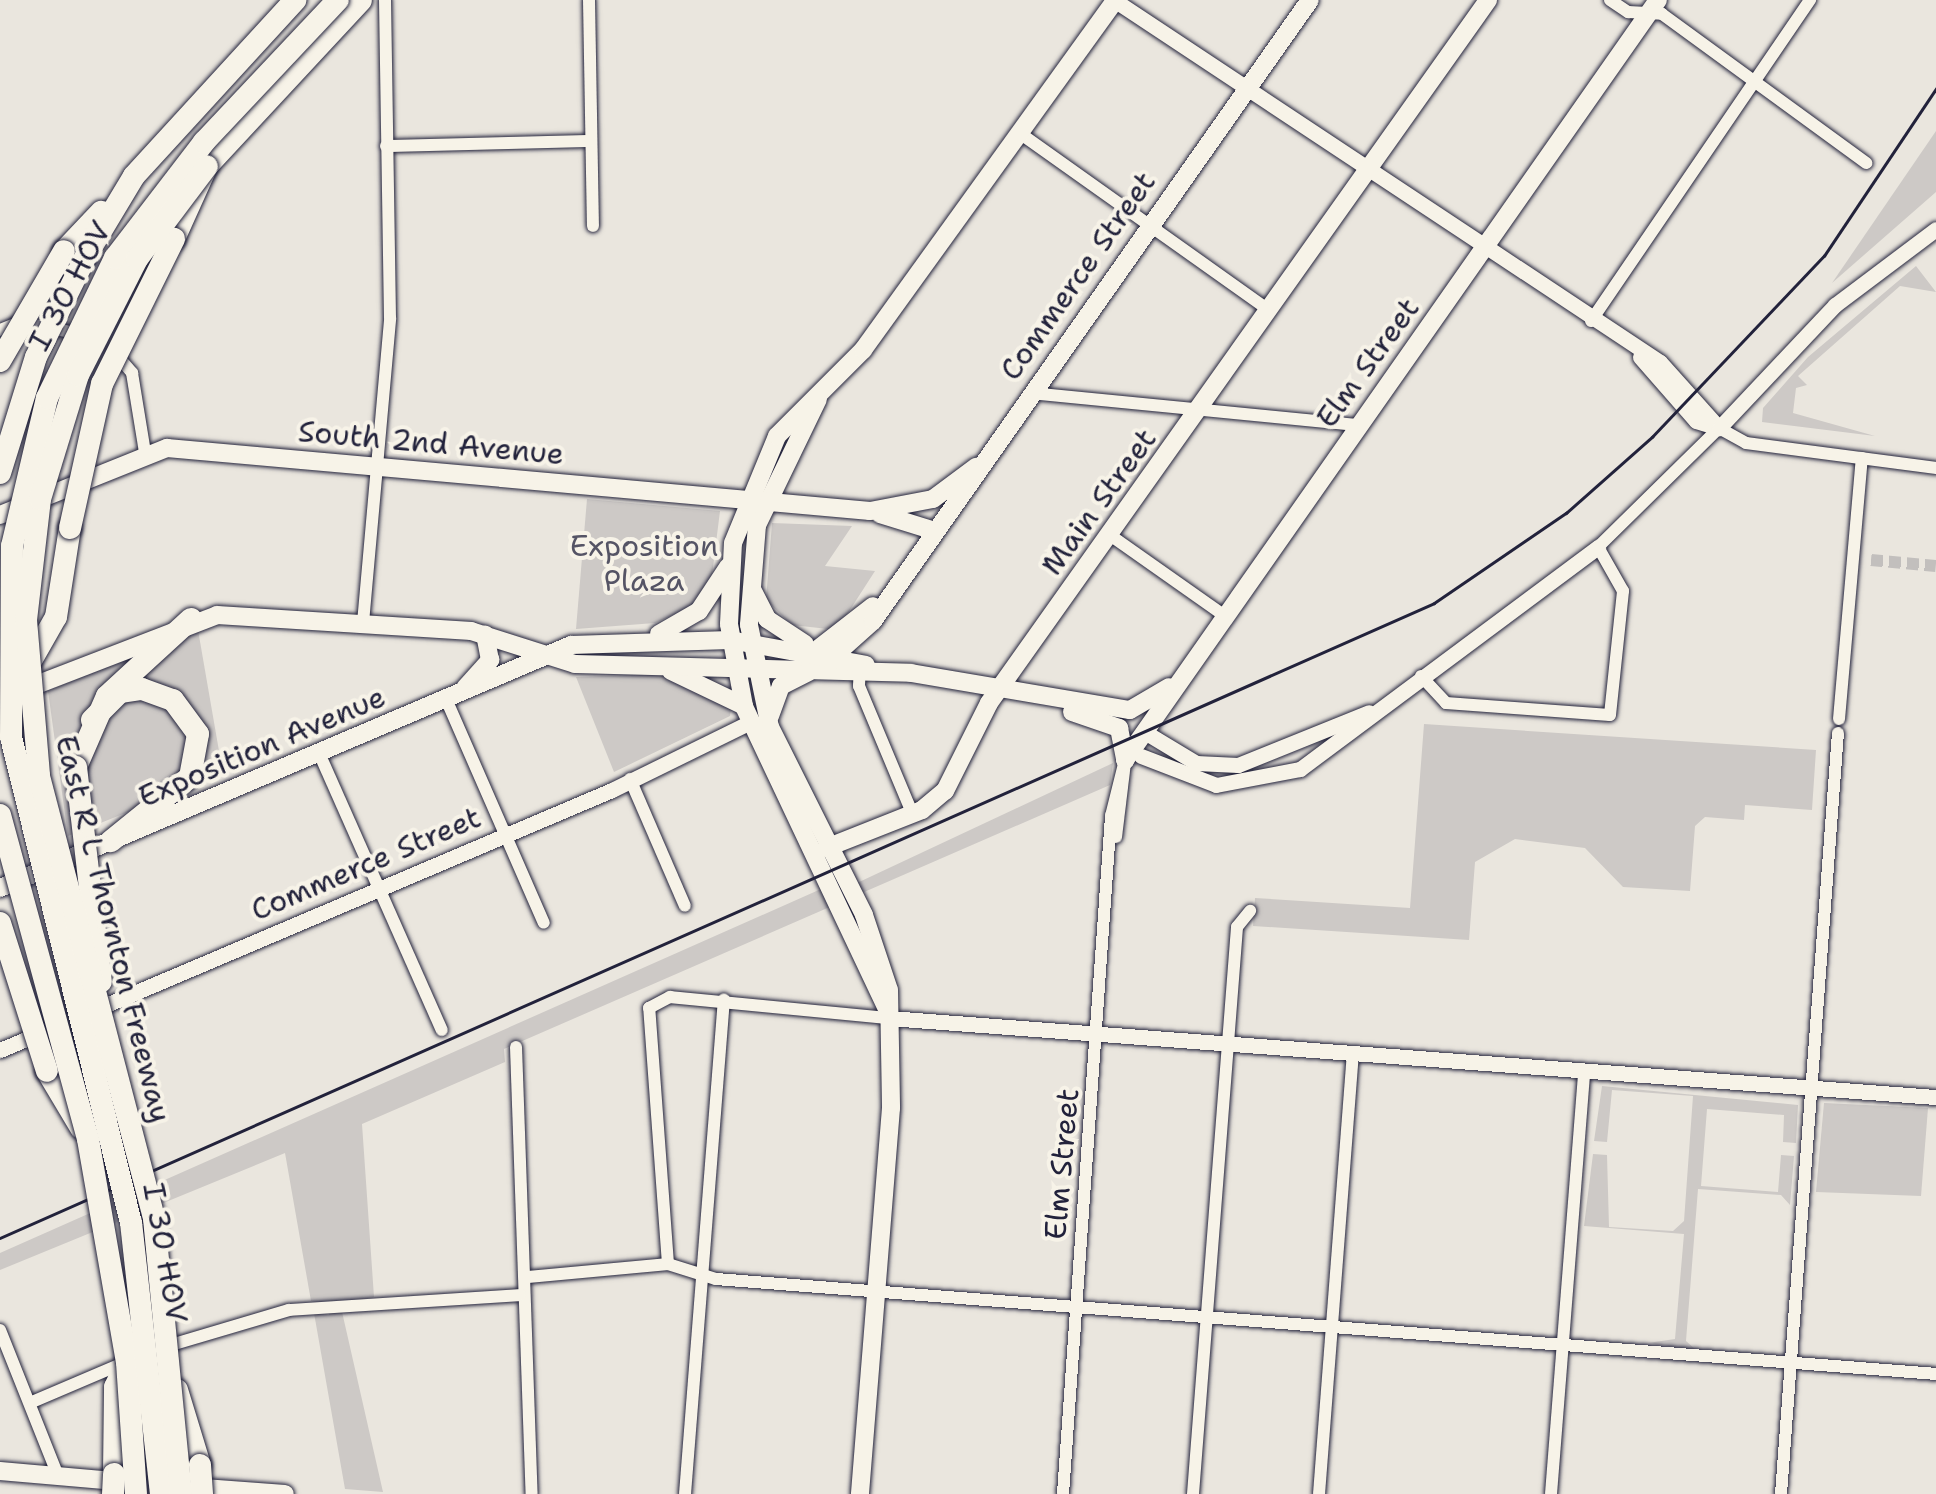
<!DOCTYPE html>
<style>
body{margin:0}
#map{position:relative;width:1936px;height:1494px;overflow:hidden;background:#eae6de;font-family:"Shantell Sans",sans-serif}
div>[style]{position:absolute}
.green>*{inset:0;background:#cdc9c6}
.minor-tunnel>*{height:12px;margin-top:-6px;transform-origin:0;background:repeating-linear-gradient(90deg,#c2bfbd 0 12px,transparent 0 18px)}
.roads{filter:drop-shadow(0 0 2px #22223b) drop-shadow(0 0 2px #22223b)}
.minor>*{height:12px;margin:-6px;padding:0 6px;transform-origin:6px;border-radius:6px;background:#f7f3e8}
.tertiary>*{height:15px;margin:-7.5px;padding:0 7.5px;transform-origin:7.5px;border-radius:7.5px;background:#f7f3e8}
.secondary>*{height:18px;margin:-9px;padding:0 9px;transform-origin:9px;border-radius:9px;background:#f7f3e8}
.motorway>*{height:22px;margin:-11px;padding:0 11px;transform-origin:11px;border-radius:11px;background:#f7f3e8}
.tram>*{height:2.5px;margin:-1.25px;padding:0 1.25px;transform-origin:1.25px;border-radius:1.25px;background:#22223b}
.bridges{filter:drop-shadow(0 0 2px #22223b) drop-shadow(0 0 2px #22223b)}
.motorway-bridge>*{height:22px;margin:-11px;padding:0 11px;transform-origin:11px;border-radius:11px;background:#f7f3e8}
span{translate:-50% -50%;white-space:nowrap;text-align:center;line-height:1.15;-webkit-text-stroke:8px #f7f3e8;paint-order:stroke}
.street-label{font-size:30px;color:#22223b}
.park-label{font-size:30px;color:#555465}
</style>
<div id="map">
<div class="green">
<i style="clip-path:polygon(1936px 131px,1936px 192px,1832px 283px)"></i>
<i style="clip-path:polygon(1916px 266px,1936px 292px,1900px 286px,1798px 376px,1807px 385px,1796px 388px,1793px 413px,1875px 436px,1762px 422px,1763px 408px,1808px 357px)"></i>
<i style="clip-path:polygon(587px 499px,720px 511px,712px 575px,690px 607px,655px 623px,576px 629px)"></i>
<i style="clip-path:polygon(772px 523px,852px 526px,825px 566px,875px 571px,837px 630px,792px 625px,766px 600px)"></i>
<i style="clip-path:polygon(198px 630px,223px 774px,68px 836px,48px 691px)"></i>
<i style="clip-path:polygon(664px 674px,731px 707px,730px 716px,614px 772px,576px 677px)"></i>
<i style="clip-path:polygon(1424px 724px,1816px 750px,1812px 810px,1745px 805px,1744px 820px,1705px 817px,1695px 826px,1690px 891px,1623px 887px,1585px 848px,1515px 839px,1475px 862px,1469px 940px,1253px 926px,1255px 898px,1410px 908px)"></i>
<i style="clip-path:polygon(1113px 763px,1110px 785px,504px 1049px,505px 1062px,362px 1124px,374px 1297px,340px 1303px,383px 1492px,345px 1489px,314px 1313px,329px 1315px,327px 1304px,311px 1301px,285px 1153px,0 1270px,0 1253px,821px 889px,825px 896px,857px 883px)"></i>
<i style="clip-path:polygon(1602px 1086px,1798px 1105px,1796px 1143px,1783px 1142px,1784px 1115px,1707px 1109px,1701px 1186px,1778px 1192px,1781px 1155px,1794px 1156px,1790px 1205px,1781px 1195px,1698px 1189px,1686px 1341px,1696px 1350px,1648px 1343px,1675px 1339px,1684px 1234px,1584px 1226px,1593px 1154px,1607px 1155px,1609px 1227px,1673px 1231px,1684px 1221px,1693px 1096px,1612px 1090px,1607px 1142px,1594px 1141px)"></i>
<i style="clip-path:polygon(1824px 1103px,1928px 1108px,1921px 1196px,1816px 1192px)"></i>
</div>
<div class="minor-tunnel">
<i style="left:1871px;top:560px;width:65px;rotate:5.3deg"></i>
</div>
<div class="roads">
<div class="minor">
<i style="left:589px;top:0;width:226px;rotate:89deg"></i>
<i style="left:1610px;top:0;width:22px;rotate:34deg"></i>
<i style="left:1628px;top:12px;width:34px;rotate:3deg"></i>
<i style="left:1662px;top:14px;width:253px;rotate:36.1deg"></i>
<i style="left:1021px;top:134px;width:305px;rotate:35.4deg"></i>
<i style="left:386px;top:146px;width:205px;rotate:-1.4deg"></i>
<i style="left:1591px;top:321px;width:389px;rotate:-55.7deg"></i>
<i style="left:0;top:330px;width:22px;rotate:-22deg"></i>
<i style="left:20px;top:322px;width:61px;rotate:11.3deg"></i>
<i style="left:114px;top:352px;width:28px;rotate:49deg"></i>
<i style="left:132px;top:373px;width:80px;rotate:80.7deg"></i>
<i style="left:1031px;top:393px;width:329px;rotate:5.6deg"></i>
<i style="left:1110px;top:535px;width:137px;rotate:35.2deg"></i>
<i style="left:363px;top:623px;width:306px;rotate:-84.9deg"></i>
<i style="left:390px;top:318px;width:318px;rotate:-90.9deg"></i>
<i style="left:860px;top:666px;width:20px;rotate:93deg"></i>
<i style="left:859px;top:686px;width:140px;rotate:67.3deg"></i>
<i style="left:1421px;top:676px;width:37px;rotate:47deg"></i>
<i style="left:1446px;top:703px;width:164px;rotate:4.2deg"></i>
<i style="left:1610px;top:715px;width:125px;rotate:-84deg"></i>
<i style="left:1623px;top:591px;width:51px;rotate:-119.6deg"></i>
<i style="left:1598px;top:547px;width:170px;rotate:-44.5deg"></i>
<i style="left:1719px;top:428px;width:31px;rotate:29deg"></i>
<i style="left:1746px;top:443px;width:192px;rotate:7.5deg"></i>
<i style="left:446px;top:699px;width:244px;rotate:66.4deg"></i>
<i style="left:1839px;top:719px;width:262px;rotate:-85deg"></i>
<i style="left:319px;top:753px;width:303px;rotate:66.1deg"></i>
<i style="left:630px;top:779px;width:138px;rotate:66.6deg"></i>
<i style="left:1116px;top:837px;width:75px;rotate:-83.1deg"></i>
<i style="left:516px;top:1047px;width:447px;rotate:88deg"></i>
<i style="left:668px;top:1264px;width:257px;rotate:-94.2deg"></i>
<i style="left:649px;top:1008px;width:24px;rotate:-28deg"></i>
<i style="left:670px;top:997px;width:220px;rotate:5.5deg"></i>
<i style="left:528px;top:1277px;width:141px;rotate:-5.3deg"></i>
<i style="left:668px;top:1264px;width:50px;rotate:17.4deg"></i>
<i style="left:716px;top:1279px;width:1224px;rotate:4.45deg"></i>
<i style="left:0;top:1330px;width:157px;rotate:68.3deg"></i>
<i style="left:164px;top:1347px;width:130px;rotate:-16.5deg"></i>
<i style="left:289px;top:1310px;width:231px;rotate:-3.7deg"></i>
<i style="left:32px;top:1402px;width:102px;rotate:-23.1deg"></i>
<i style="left:685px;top:1494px;width:496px;rotate:-85.5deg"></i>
<i style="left:1063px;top:1494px;width:680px;rotate:-85.95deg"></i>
<i style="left:1111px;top:816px;width:58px;rotate:-76deg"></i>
<i style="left:1193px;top:1494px;width:569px;rotate:-85.56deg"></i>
<i style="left:1237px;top:927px;width:21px;rotate:-51deg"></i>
<i style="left:1319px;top:1494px;width:443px;rotate:-85.6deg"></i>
<i style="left:1551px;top:1494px;width:424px;rotate:-85.5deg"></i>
<i style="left:1781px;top:1494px;width:763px;rotate:-85.72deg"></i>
</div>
<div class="tertiary">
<i style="left:1114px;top:0;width:655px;rotate:33.54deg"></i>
<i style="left:1660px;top:362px;width:89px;rotate:48.2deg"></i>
<i style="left:1640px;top:357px;width:85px;rotate:48.8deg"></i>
<i style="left:1696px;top:421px;width:24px;rotate:17deg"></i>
<i style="left:1719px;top:428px;width:169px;rotate:-46.7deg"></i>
<i style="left:1835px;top:305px;width:126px;rotate:-37deg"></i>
<i style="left:1143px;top:731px;width:62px;rotate:31.1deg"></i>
<i style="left:1196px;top:763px;width:42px;rotate:2.7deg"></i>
<i style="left:1238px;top:765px;width:141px;rotate:-22deg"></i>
<i style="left:1141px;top:756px;width:80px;rotate:21.1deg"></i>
<i style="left:1216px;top:785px;width:86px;rotate:-10.8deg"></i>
<i style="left:1300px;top:769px;width:372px;rotate:-36.7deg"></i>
<i style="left:889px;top:1018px;width:1050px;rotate:4.32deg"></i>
<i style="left:0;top:1050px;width:665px;rotate:-23.02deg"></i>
<i style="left:612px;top:790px;width:154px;rotate:-26.2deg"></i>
</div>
<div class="secondary">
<i style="left:818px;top:399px;width:140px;rotate:115.8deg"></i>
<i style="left:757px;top:525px;width:100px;rotate:94.6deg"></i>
<i style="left:749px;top:625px;width:104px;rotate:78.4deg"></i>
<i style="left:770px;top:727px;width:210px;rotate:63.4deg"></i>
<i style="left:864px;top:915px;width:79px;rotate:71.6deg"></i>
<i style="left:889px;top:990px;width:118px;rotate:89deg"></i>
<i style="left:891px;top:1108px;width:387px;rotate:94.6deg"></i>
<i style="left:880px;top:514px;width:54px;rotate:17.1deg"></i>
<i style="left:0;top:515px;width:180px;rotate:-21.9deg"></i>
<i style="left:167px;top:448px;width:706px;rotate:5.12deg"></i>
<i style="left:870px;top:511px;width:64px;rotate:-10.8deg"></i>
<i style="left:933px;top:499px;width:54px;rotate:-36.7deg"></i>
<i style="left:752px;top:589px;width:34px;rotate:63deg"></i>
<i style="left:767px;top:619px;width:45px;rotate:33.3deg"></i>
<i style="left:659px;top:634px;width:46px;rotate:-29.9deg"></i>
<i style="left:699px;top:611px;width:53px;rotate:-56.6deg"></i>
<i style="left:819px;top:648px;width:68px;rotate:-37.9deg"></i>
<i style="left:835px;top:655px;width:51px;rotate:-41.8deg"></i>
<i style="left:873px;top:621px;width:759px;rotate:-54.87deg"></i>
<i style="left:671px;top:671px;width:81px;rotate:25.6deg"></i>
<i style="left:465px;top:688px;width:38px;rotate:-48deg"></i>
<i style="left:490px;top:660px;width:26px;rotate:-101deg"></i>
<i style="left:23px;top:690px;width:208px;rotate:-21.1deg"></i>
<i style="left:217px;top:615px;width:255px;rotate:3.6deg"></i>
<i style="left:471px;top:631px;width:109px;rotate:17.6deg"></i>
<i style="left:575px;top:664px;width:336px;rotate:1.5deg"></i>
<i style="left:911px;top:673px;width:222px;rotate:9.6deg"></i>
<i style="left:1130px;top:710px;width:45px;rotate:-30.5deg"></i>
<i style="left:1072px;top:712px;width:50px;rotate:18.8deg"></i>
<i style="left:1119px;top:728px;width:33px;rotate:79deg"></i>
<i style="left:770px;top:716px;width:32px;rotate:-70deg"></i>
<i style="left:781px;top:686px;width:31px;rotate:-27deg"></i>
<i style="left:1125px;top:760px;width:928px;rotate:-54.96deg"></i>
<i style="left:826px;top:848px;width:103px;rotate:-21.6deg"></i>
<i style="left:922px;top:810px;width:30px;rotate:-40deg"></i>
<i style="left:945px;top:791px;width:98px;rotate:-63.4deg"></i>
<i style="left:989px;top:703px;width:862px;rotate:-54.63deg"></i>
<i style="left:0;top:888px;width:621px;rotate:-23.05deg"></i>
<i style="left:571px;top:645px;width:159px;rotate:-1.8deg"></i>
<i style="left:730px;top:640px;width:138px;rotate:10.4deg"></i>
<i style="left:886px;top:1007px;width:333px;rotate:-115.3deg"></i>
<i style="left:744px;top:706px;width:83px;rotate:-100.4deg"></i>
<i style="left:729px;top:624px;width:81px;rotate:-87.2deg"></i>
<i style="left:733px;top:543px;width:116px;rotate:-67.6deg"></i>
<i style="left:777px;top:436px;width:122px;rotate:-45deg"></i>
<i style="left:863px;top:350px;width:431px;rotate:-54.2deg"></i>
<i style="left:0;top:1471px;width:125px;rotate:5deg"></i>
<i style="left:190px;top:1487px;width:95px;rotate:4.2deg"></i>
</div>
<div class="motorway">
<i style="left:174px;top:239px;width:80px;rotate:-65.7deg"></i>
<i style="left:207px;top:166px;width:226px;rotate:-47.1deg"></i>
<i style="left:64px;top:251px;width:54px;rotate:-46.5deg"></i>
<i style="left:86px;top:256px;width:93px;rotate:-59deg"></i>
<i style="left:134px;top:176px;width:239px;rotate:-47.5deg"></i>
<i style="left:24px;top:673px;width:64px;rotate:-60.3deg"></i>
<i style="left:56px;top:617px;width:90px;rotate:-81.1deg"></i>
<i style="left:92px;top:720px;width:40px;rotate:-45deg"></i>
<i style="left:120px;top:692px;width:22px;rotate:-8deg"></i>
<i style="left:142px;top:689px;width:33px;rotate:20deg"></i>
<i style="left:173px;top:700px;width:42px;rotate:53.7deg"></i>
<i style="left:198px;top:734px;width:44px;rotate:100.5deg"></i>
<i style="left:190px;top:777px;width:102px;rotate:141deg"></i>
<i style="left:76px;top:767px;width:77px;rotate:-66.4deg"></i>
<i style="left:107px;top:696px;width:114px;rotate:-42.5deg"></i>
<i style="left:47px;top:1071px;width:66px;rotate:59.2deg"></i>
<i style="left:177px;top:1390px;width:78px;rotate:73deg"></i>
<i style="left:114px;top:1474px;width:87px;rotate:-89.3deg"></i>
<i style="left:115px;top:1387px;width:28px;rotate:-64deg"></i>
</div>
</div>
<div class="tram">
<i style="left:0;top:1238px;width:1568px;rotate:-23.88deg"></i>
<i style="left:1434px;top:603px;width:160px;rotate:-34.3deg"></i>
<i style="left:1566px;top:513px;width:115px;rotate:-41.5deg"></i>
<i style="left:1652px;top:437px;width:250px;rotate:-46.5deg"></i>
<i style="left:1824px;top:256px;width:201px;rotate:-56.2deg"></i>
</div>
<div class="bridges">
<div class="motorway-bridge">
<i style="left:0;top:361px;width:127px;rotate:-59.8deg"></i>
<i style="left:0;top:473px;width:121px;rotate:-72.8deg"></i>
<i style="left:36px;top:357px;width:113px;rotate:-63.7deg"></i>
<i style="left:70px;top:528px;width:148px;rotate:-77.5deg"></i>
<i style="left:102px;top:384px;width:162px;rotate:-63.6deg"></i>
<i style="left:76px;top:767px;width:216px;rotate:83.4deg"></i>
<i style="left:0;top:815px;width:336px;rotate:74.8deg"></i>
<i style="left:88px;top:1139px;width:226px;rotate:80.1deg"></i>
<i style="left:127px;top:1362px;width:132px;rotate:86.1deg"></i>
<i style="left:0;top:923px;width:155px;rotate:72.4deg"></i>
<i style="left:200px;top:1465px;width:29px;rotate:86deg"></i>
<i style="left:113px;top:1494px;width:20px;rotate:-87deg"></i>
<i style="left:161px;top:1494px;width:273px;rotate:-96.3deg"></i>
<i style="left:131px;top:1223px;width:501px;rotate:-103.87deg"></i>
<i style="left:11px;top:737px;width:191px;rotate:-89.7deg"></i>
<i style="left:12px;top:546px;width:152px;rotate:-76.7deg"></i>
<i style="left:47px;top:398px;width:156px;rotate:-64.1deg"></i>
<i style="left:115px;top:258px;width:146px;rotate:-52.5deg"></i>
<i style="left:204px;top:142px;width:195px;rotate:-46.7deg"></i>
<i style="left:181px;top:1494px;width:277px;rotate:-95.6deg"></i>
<i style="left:154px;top:1218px;width:458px;rotate:-104.6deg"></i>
<i style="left:39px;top:775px;width:156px;rotate:-94.8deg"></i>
<i style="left:26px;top:620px;width:122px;rotate:-83.4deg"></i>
<i style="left:40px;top:499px;width:130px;rotate:-73deg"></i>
<i style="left:78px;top:375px;width:130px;rotate:-63deg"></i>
<i style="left:137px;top:259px;width:116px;rotate:-53deg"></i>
</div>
</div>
<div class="street-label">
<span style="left:1078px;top:276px;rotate:-55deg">Commerce Street</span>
<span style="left:70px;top:286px;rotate:-62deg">I 30 HOV</span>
<span style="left:1368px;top:363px;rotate:-54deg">Elm Street</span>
<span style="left:431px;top:443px;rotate:5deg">South 2nd Avenue</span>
<span style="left:1099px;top:502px;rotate:-54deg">Main Street</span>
<span style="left:262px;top:747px;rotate:-23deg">Exposition Avenue</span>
<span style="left:366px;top:864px;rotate:-23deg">Commerce Street</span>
<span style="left:113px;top:929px;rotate:76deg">East R L Thornton Freeway</span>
<span style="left:1062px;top:1164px;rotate:-85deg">Elm Street</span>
<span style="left:165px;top:1253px;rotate:80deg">I 30 HOV</span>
</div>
<div class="park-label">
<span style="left:644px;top:563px">Exposition<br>Plaza</span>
</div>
</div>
